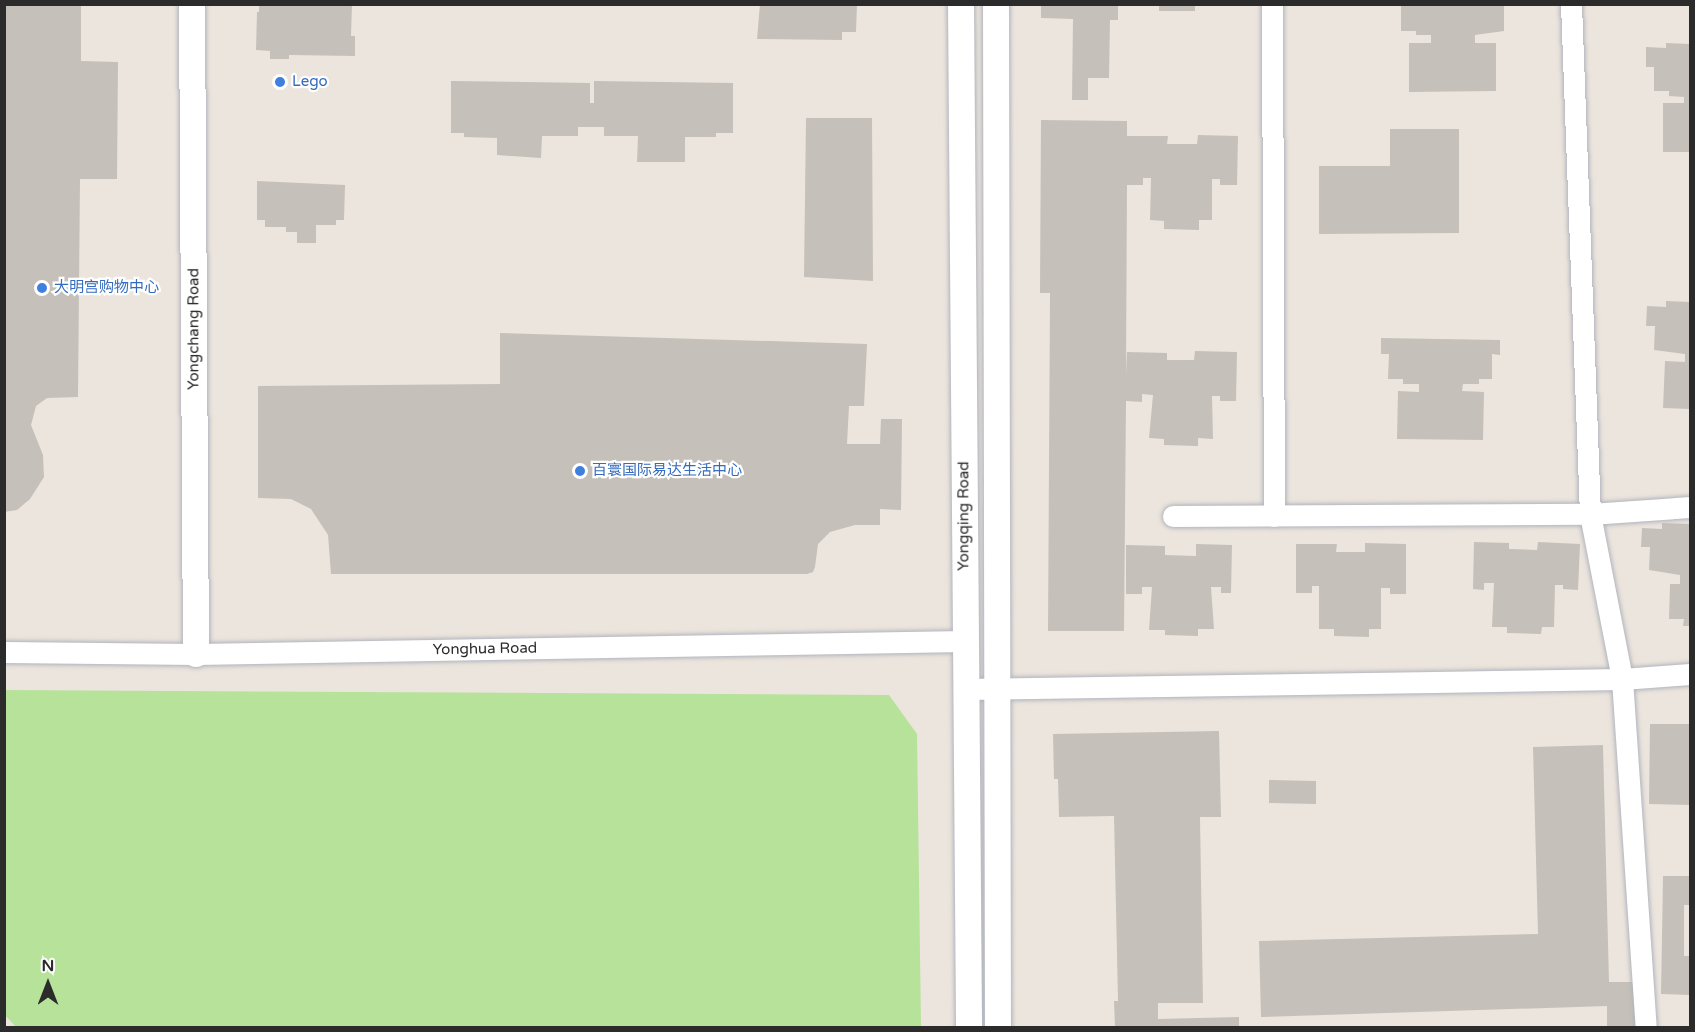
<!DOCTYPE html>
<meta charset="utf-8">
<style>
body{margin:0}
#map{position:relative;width:1695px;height:1032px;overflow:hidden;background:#ece5dd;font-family:"Varela Round","Noto Sans SC",sans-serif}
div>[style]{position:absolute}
.green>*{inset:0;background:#b6e29a}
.building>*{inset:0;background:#c5c0b9}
.roads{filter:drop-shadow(0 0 2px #b1b4be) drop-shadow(0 0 2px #b1b4be)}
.minor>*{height:21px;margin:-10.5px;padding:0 10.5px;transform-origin:10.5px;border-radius:10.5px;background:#fff}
.tertiary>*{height:26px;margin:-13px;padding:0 13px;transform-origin:13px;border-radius:13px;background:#fff}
.dots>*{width:16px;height:16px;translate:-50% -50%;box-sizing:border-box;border:3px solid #fff;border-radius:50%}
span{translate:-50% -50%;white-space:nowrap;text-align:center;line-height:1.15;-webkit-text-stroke:4.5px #fff;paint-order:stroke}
.shop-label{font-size:15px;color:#366cbe}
.left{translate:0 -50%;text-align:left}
.street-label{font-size:15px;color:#2b2b2b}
.frame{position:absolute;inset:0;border:6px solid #2b2b2b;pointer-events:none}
.north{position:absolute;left:18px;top:954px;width:60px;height:60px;-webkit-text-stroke:4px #fff;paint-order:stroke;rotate:0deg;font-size:16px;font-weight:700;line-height:24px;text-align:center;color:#2b2b2b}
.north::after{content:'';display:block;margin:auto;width:21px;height:27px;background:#2b2b2b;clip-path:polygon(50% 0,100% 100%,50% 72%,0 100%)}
</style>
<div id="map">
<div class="green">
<i style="clip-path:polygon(4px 690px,889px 695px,917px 734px,921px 1027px,16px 1027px,4px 1014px)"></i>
</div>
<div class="building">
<i style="clip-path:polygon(4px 4px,81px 4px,81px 61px,118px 62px,117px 179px,80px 179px,78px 397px,47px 398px,36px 406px,31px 425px,43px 455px,44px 477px,30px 499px,17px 510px,4px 512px)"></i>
<i style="clip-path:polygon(259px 4px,352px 4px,351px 36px,355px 36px,355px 56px,289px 55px,289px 59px,270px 59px,270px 51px,256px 50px,257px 12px,259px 12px)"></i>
<i style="clip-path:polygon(760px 4px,857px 4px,856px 32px,842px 32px,842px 40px,757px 39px)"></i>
<i style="clip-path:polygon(1041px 4px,1118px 4px,1118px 20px,1110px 20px,1109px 78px,1088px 78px,1088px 100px,1072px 100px,1073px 19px,1041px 18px)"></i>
<i style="clip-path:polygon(1159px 4px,1195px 4px,1195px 11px,1159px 11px)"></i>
<i style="clip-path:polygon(1401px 4px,1504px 4px,1504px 31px,1475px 35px,1475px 43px,1496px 43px,1496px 91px,1409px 92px,1409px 43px,1431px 43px,1431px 35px,1416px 35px,1416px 31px,1401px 31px)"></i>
<i style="clip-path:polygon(1666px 43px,1690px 44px,1690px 152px,1663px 152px,1663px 103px,1684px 103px,1684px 97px,1669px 96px,1669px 91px,1654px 91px,1654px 67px,1646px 67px,1646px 47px,1666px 48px)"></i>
<i style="clip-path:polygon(451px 81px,590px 83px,590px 103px,594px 103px,594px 81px,733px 83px,733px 133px,716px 133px,716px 137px,685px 137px,685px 162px,637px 162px,638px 136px,604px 136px,604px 127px,578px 127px,578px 136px,542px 136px,541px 158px,497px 155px,497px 138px,464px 137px,464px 133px,451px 133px)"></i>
<i style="clip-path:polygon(806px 118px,872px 118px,873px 281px,804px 277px)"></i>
<i style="clip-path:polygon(1041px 120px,1127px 121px,1127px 136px,1168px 136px,1167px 144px,1197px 144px,1198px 135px,1238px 136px,1237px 185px,1220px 185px,1220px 179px,1212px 179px,1212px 220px,1199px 220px,1199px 230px,1164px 229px,1164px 221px,1150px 220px,1151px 178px,1143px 178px,1143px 185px,1127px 185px,1126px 375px,1127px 352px,1167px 353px,1167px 360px,1194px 360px,1195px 351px,1237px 352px,1236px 401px,1220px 401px,1220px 396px,1212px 396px,1213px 439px,1198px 438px,1198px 446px,1164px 445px,1164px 439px,1149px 438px,1153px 395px,1142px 394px,1142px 402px,1126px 401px,1124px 631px,1048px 631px,1050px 293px,1040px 293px)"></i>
<i style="clip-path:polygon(1390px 129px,1459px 129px,1459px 233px,1319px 234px,1319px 166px,1390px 166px)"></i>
<i style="clip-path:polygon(257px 181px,345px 185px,344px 220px,336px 220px,336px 225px,316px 225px,316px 243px,297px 243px,297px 232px,286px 232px,286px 227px,265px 227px,265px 220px,257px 220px)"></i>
<i style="clip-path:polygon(1666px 301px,1690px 302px,1690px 409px,1663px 408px,1665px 361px,1685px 362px,1685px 354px,1654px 350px,1655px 326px,1646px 326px,1647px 306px,1666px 307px)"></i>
<i style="clip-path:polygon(500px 333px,867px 344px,864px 406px,849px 406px,847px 444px,880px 444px,881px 419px,902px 419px,901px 510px,880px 509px,880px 525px,855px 525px,830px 532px,818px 544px,815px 567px,813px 572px,807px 574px,331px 574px,328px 535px,311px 509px,291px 499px,258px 498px,258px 386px,500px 384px)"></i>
<i style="clip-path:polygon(1381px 338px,1500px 340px,1500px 355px,1492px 354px,1492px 379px,1479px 379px,1479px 384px,1463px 384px,1462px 391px,1484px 392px,1483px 440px,1397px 439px,1398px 391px,1419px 392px,1419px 384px,1403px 384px,1403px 379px,1388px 379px,1389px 354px,1381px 354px)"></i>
<i style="clip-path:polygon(1662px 523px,1690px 524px,1690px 626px,1683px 626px,1684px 619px,1669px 619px,1670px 584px,1680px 584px,1680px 575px,1649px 570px,1650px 547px,1641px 547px,1642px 528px,1662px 529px)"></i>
<i style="clip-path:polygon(1474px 542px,1509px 543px,1509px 549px,1537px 550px,1538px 542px,1580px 544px,1578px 590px,1563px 589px,1563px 585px,1555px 585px,1554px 627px,1542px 627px,1541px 634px,1507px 633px,1507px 627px,1492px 627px,1494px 583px,1484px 583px,1484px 590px,1473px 589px)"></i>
<i style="clip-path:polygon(1365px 543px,1406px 544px,1406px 594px,1390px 594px,1390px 588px,1381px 588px,1381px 629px,1369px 629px,1369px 637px,1334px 636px,1334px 629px,1319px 629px,1319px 586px,1312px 586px,1312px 593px,1296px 593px,1296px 544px,1337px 544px,1336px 552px,1365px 552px)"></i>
<i style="clip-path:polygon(1196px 544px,1232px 545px,1231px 593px,1221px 593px,1221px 587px,1211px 587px,1214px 629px,1198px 629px,1198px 636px,1165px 635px,1165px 630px,1149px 630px,1152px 587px,1142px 587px,1142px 594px,1126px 594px,1126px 545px,1165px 546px,1165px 555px,1196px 556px)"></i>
<i style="clip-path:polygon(1650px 724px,1690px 724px,1690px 805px,1649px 804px)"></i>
<i style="clip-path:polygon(1219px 731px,1221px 817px,1200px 817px,1203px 1003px,1158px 1003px,1158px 1019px,1239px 1017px,1239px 1028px,1115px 1028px,1114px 1001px,1118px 1001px,1114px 816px,1059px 817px,1058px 779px,1054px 779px,1053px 734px)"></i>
<i style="clip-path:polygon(1603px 745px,1609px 982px,1638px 982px,1639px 1028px,1607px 1028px,1607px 1006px,1261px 1017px,1259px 941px,1538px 934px,1533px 747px)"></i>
<i style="clip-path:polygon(1269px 780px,1316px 781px,1316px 804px,1269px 803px)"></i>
<i style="clip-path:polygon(1663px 876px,1690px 876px,1690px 905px,1684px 905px,1684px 956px,1690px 956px,1690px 995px,1661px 994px)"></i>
</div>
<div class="roads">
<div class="minor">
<i style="left:1272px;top:4px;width:512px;rotate:89.78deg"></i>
<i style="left:1571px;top:4px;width:510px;rotate:87.87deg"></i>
<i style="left:1590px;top:514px;width:168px;rotate:79deg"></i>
<i style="left:1622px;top:679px;width:350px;rotate:86.1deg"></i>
<i style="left:1173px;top:516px;width:417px;rotate:-0.3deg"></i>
<i style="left:1590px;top:514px;width:100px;rotate:-4deg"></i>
<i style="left:4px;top:652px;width:192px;rotate:0.6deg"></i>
<i style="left:196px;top:654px;width:769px;rotate:-0.97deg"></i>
<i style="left:966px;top:689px;width:656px;rotate:-0.87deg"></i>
<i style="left:1622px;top:679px;width:68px;rotate:-4.2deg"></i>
</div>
<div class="tertiary">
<i style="left:192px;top:4px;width:650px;rotate:89.65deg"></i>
<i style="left:961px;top:4px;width:1024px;rotate:89.55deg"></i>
<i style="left:996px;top:4px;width:1024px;rotate:89.89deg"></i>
</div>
</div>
<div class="dots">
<i style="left:280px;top:82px;background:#3f7fe0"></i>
<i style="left:42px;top:288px;background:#3f7fe0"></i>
<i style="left:580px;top:471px;background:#3f7fe0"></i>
</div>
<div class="shop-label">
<span class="left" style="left:292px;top:82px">Lego</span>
<span class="left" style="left:54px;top:288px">大明宫购物中心</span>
<span class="left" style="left:592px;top:471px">百寰国际易达生活中心</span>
</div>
<div class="street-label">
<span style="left:194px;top:329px;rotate:-90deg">Yongchang Road</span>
<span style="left:964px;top:516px;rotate:-90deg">Yongqing Road</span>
<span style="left:485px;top:649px;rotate:-1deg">Yonghua Road</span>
</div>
<div class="frame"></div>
<div class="north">N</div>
</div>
